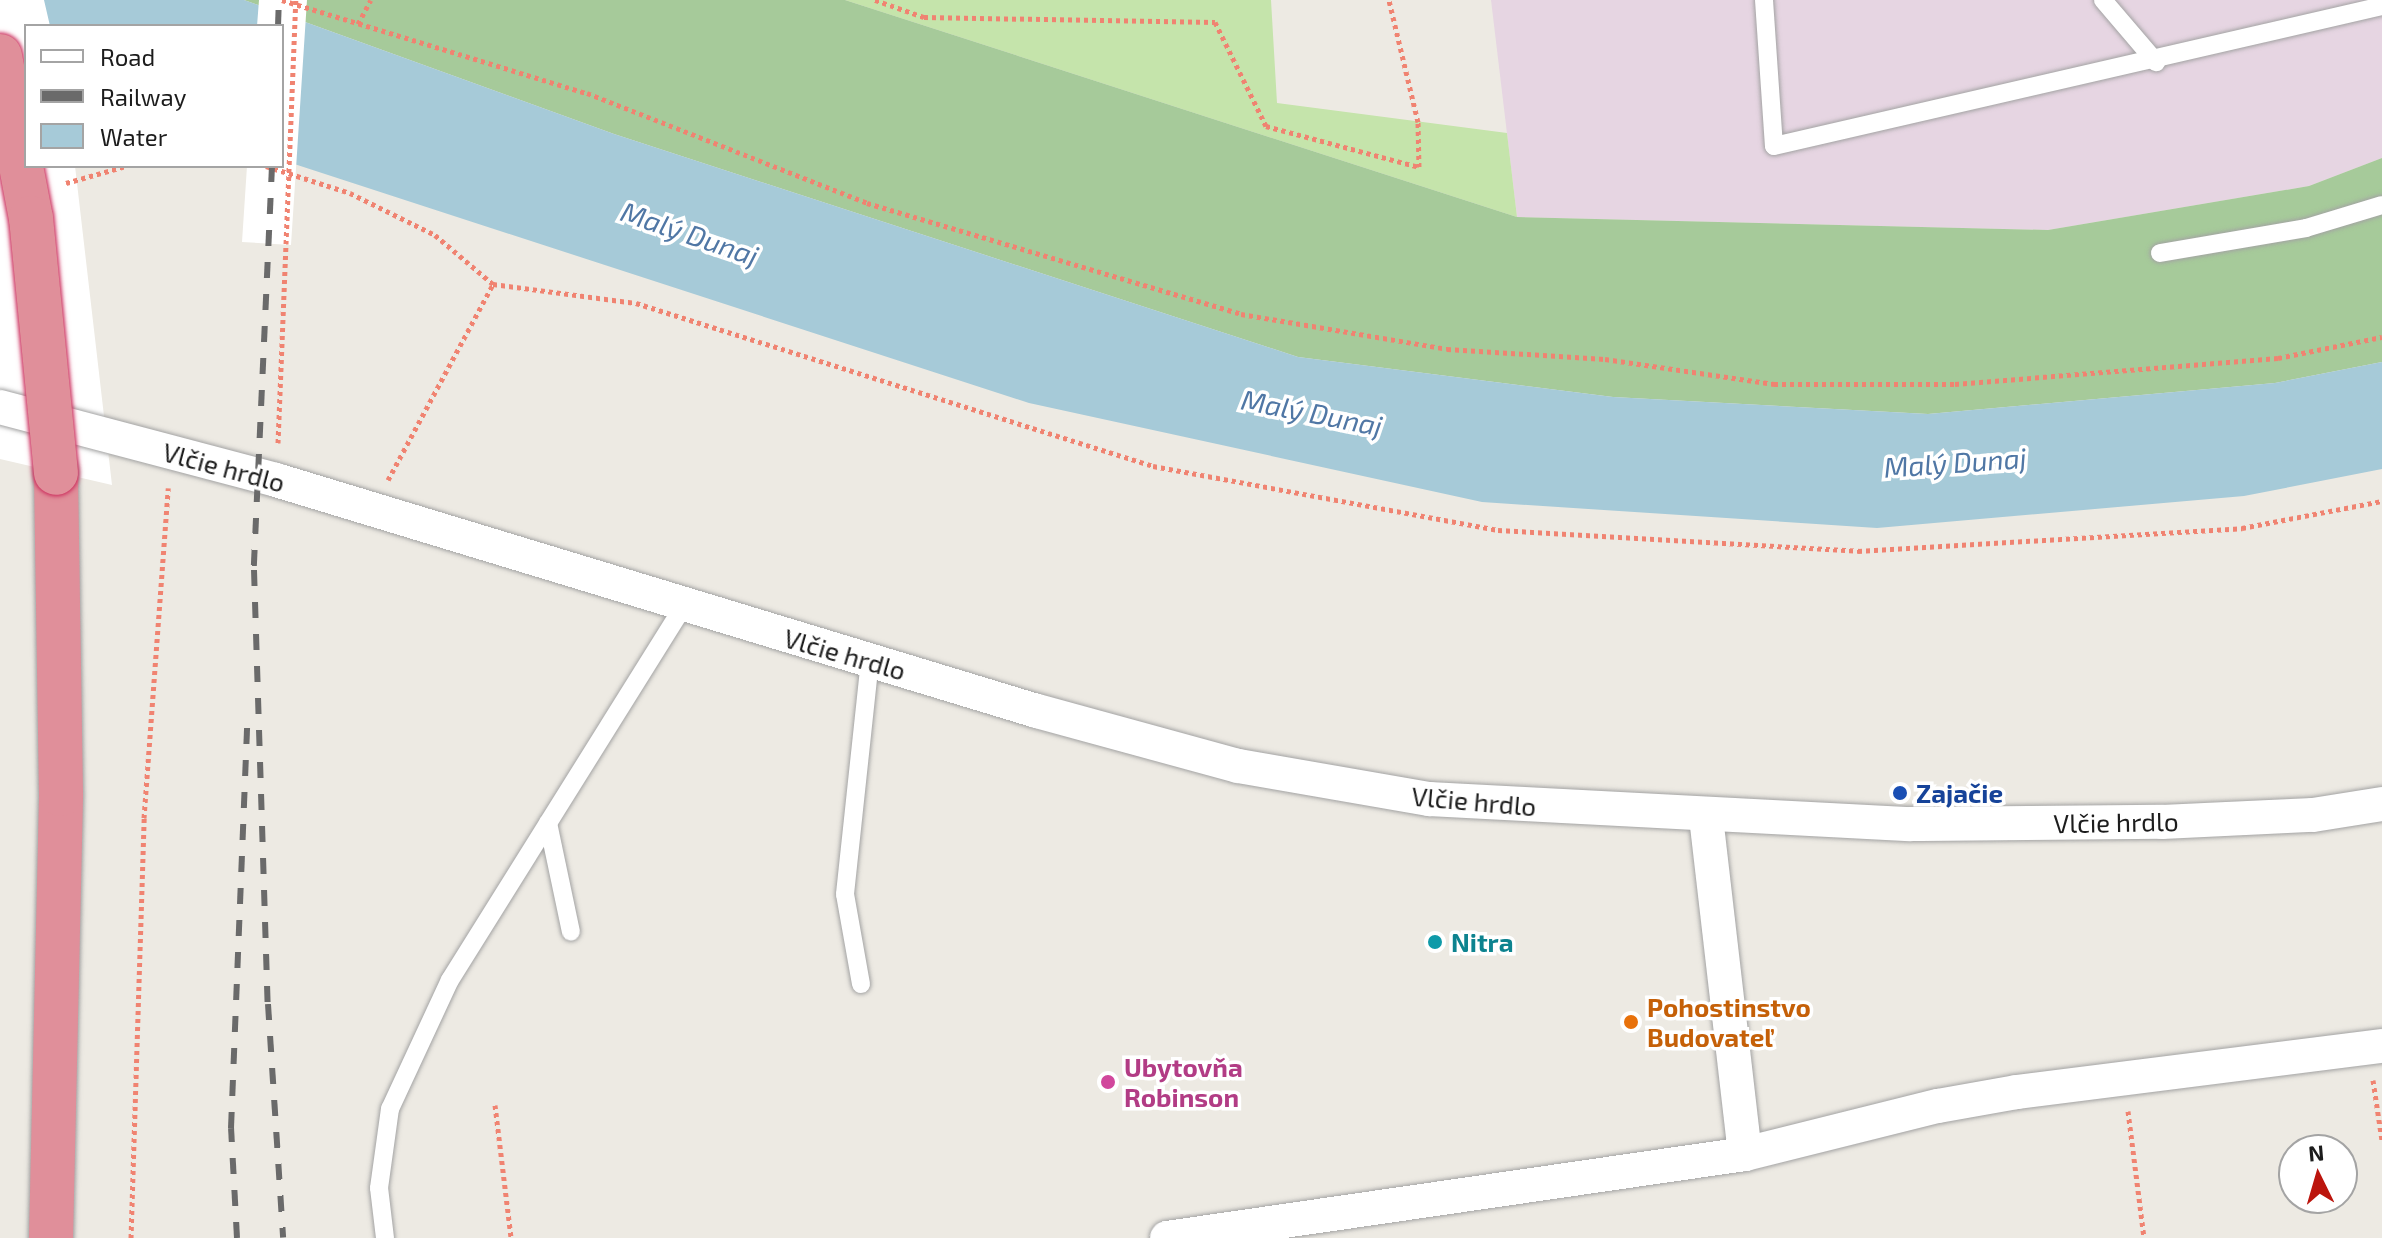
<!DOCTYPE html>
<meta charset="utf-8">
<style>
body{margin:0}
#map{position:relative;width:2382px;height:1238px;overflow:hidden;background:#edeae3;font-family:"Exo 2",sans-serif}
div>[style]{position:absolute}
.industrial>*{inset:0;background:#e6d5e2}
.grass>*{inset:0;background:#c5e4ab}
.forest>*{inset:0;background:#a6ca9a}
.water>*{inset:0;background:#a6cad8}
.pier>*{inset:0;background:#fff}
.path>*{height:5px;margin-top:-2.5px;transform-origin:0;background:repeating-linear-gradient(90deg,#f08371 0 4px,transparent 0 8px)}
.roads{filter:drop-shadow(0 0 2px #a3a3a3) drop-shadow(0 0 2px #a3a3a3)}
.service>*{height:18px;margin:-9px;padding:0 9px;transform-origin:9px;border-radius:9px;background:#fff}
.minor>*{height:34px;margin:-17px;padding:0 17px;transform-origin:17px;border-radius:17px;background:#fff}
.motorway>*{height:44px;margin:-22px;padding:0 22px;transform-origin:22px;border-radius:22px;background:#e08f9a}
.rail>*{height:6px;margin-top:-3px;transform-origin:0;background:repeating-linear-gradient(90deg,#6a6a6a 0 16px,transparent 0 32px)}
.path-bridge>*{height:5px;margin-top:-2.5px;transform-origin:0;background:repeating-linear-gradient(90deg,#f08371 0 4px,transparent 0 8px)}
.bridges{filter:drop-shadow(0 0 2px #cc2f5e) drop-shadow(0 0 2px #cc2f5e)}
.motorway-bridge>*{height:44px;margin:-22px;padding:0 22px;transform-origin:22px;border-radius:22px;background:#e08f9a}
.dots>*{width:22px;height:22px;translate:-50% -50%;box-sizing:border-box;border:4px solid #fff;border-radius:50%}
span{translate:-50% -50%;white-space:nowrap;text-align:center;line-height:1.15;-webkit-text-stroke:7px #fff;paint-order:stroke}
.street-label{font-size:26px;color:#1c1c1c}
.transit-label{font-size:26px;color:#164399;font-weight:700}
.left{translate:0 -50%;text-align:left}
.culture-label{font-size:26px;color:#0d838f;font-weight:700}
.food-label{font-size:26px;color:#c56008;font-weight:700}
.hotel-label{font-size:26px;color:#b23c85;font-weight:700}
.water-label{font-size:28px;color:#5077a5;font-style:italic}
.legend{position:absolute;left:24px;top:24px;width:260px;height:144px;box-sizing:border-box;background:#fff;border:2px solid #a4a4a4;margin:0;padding:10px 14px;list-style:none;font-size:24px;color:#1c1c1c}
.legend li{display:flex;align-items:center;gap:16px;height:40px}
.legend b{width:40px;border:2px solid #a4a4a4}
.north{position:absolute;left:2278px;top:1134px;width:80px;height:80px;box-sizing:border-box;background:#fff;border:2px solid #a4a4a4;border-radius:50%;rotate:355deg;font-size:22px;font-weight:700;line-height:32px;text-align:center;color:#1c1c1c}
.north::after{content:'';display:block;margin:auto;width:28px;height:36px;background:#bc150d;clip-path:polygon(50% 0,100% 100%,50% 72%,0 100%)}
</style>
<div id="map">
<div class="industrial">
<i style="clip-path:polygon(1491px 0,2382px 0,2382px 158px,2309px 186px,2048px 230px,1517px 217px)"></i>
</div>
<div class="grass">
<i style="clip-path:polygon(845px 0,1271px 0,1277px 103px,1507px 133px,1517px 217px)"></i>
</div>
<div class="forest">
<i style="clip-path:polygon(244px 0,845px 0,1517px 217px,2048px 230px,2309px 186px,2382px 158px,2382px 362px,2275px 383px,1928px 414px,1613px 397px,1298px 357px,614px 134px)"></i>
</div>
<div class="water">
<i style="clip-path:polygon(0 0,244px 0,614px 134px,1298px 357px,1613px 397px,1928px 414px,2275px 383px,2382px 362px,2382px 469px,2244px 496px,1877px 528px,1482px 502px,1029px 403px,282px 160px,282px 26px,26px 26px)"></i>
</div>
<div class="pier">
<i style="clip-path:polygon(0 0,44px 0,50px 26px,26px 26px,26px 166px,75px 166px,112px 485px,0 459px)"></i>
<i style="clip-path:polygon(259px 0,307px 0,291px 245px,242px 242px,247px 166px,282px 166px,282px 26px,257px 26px)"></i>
</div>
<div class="path">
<i style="left:282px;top:0;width:319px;rotate:17deg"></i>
<i style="left:587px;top:93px;width:301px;rotate:21.4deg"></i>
<i style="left:867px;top:203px;width:390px;rotate:16.5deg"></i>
<i style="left:1241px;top:314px;width:209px;rotate:9.6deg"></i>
<i style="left:1447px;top:349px;width:158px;rotate:3.6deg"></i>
<i style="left:1605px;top:359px;width:171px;rotate:8.4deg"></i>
<i style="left:1774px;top:384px;width:181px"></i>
<i style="left:1955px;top:384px;width:324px;rotate:-4.6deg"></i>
<i style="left:2278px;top:358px;width:106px;rotate:-11.4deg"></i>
<i style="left:875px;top:0;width:52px;rotate:19.1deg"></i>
<i style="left:924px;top:17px;width:291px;rotate:1deg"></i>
<i style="left:1215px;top:22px;width:116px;rotate:63.9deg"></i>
<i style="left:1266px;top:126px;width:158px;rotate:15deg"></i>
<i style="left:1419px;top:167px;width:45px;rotate:-91.3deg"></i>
<i style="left:1418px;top:122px;width:125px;rotate:-103.4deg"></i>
<i style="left:358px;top:24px;width:27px;rotate:-62deg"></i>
<i style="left:266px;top:166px;width:88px;rotate:17.8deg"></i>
<i style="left:350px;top:193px;width:95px;rotate:26.3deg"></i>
<i style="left:435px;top:235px;width:76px;rotate:40.2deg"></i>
<i style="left:493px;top:284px;width:144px;rotate:7.6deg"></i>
<i style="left:636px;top:303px;width:542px;rotate:17.5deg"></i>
<i style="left:1153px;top:466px;width:351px;rotate:10.5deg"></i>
<i style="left:1498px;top:530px;width:361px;rotate:3.3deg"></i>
<i style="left:1858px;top:551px;width:385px;rotate:-3.4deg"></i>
<i style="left:2242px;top:528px;width:143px;rotate:-10.9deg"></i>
<i style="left:66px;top:183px;width:62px;rotate:-15.8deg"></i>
<i style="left:278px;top:443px;width:199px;rotate:-87.7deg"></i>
<i style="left:388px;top:480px;width:222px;rotate:-61.8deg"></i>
<i style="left:2373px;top:1080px;width:61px;rotate:81.5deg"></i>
<i style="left:495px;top:1105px;width:134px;rotate:83.1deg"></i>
<i style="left:2128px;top:1111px;width:128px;rotate:82.8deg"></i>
<i style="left:131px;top:1238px;width:420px;rotate:-88.2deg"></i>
<i style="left:144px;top:818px;width:331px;rotate:-85.8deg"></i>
</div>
<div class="roads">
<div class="service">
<i style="left:1764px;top:0;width:146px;rotate:86.1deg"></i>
<i style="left:1774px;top:146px;width:624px;rotate:-12.97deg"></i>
<i style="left:2103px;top:0;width:82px;rotate:49.5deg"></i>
<i style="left:2160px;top:253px;width:148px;rotate:-9.7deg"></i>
<i style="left:2306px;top:228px;width:79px;rotate:-16.8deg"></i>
<i style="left:548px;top:823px;width:111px;rotate:78.1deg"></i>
<i style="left:861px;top:984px;width:91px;rotate:-100.1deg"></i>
<i style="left:845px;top:894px;width:234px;rotate:-83.9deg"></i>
<i style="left:385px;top:1238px;width:50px;rotate:-96.8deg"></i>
<i style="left:379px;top:1188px;width:80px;rotate:-82.1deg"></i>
<i style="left:390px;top:1109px;width:142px;rotate:-65.1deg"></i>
<i style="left:450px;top:980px;width:441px;rotate:-58deg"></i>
</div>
<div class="minor">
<i style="left:0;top:407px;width:285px;rotate:14.8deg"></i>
<i style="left:276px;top:480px;width:795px;rotate:16.89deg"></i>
<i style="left:1037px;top:711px;width:208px;rotate:15.3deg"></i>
<i style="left:1238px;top:766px;width:194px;rotate:9.8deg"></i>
<i style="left:1429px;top:799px;width:482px;rotate:3deg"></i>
<i style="left:1910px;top:824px;width:252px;rotate:-0.5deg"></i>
<i style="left:2162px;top:822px;width:151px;rotate:-2.7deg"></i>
<i style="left:2313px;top:815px;width:70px;rotate:-9.1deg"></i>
<i style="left:1745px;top:1154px;width:199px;rotate:-14deg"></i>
<i style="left:1938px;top:1106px;width:80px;rotate:-10deg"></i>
<i style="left:2017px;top:1092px;width:368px;rotate:-7.2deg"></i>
<i style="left:1167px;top:1238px;width:584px;rotate:-8.27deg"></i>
<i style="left:1745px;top:1154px;width:340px;rotate:-96.6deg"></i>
</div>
<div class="motorway">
<i style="left:51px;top:1238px;width:444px;rotate:-88.7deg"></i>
<i style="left:61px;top:794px;width:321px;rotate:-90.9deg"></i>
</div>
</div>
<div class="rail">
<i style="left:278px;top:26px;width:26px;rotate:-88deg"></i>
<i style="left:272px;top:166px;width:404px;rotate:92.6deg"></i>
<i style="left:254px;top:570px;width:434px;rotate:88.2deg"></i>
<i style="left:268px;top:1004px;width:234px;rotate:86.3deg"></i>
<i style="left:237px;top:1238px;width:110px;rotate:-93.1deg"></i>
<i style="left:231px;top:1128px;width:415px;rotate:-87.7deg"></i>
</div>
<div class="path-bridge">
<i style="left:286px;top:244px;width:244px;rotate:-87.7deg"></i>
</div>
<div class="bridges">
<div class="motorway-bridge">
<i style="left:0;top:56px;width:165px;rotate:79.2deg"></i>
<i style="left:31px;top:218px;width:256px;rotate:84.4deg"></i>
</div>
</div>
<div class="dots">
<i style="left:1900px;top:793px;background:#1a4fb4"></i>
<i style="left:1435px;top:942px;background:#0f9aa8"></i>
<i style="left:1631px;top:1022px;background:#e8710a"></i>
<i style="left:1108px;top:1082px;background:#d1479c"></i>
</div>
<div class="street-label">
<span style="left:224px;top:467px;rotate:15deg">Vlčie hrdlo</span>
<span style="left:845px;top:654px;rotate:16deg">Vlčie hrdlo</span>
<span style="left:1474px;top:801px;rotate:5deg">Vlčie hrdlo</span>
<span style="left:2116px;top:822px;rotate:-1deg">Vlčie hrdlo</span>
</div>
<div class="transit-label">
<span class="left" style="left:1916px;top:793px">Zajačie</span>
</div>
<div class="culture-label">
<span class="left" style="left:1451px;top:942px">Nitra</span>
</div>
<div class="food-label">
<span class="left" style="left:1647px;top:1022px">Pohostinstvo<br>Budovateľ</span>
</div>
<div class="hotel-label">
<span class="left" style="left:1124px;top:1082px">Ubytovňa<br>Robinson</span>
</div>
<div class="water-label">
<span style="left:690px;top:233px;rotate:19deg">Malý Dunaj</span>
<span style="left:1312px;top:412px;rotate:11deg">Malý Dunaj</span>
<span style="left:1955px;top:462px;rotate:-4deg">Malý Dunaj</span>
</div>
<ul class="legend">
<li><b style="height:10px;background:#fff"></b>Road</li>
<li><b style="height:10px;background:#6a6a6a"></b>Railway</li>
<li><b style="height:22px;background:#a6cad8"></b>Water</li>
</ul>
<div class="north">N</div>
</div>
